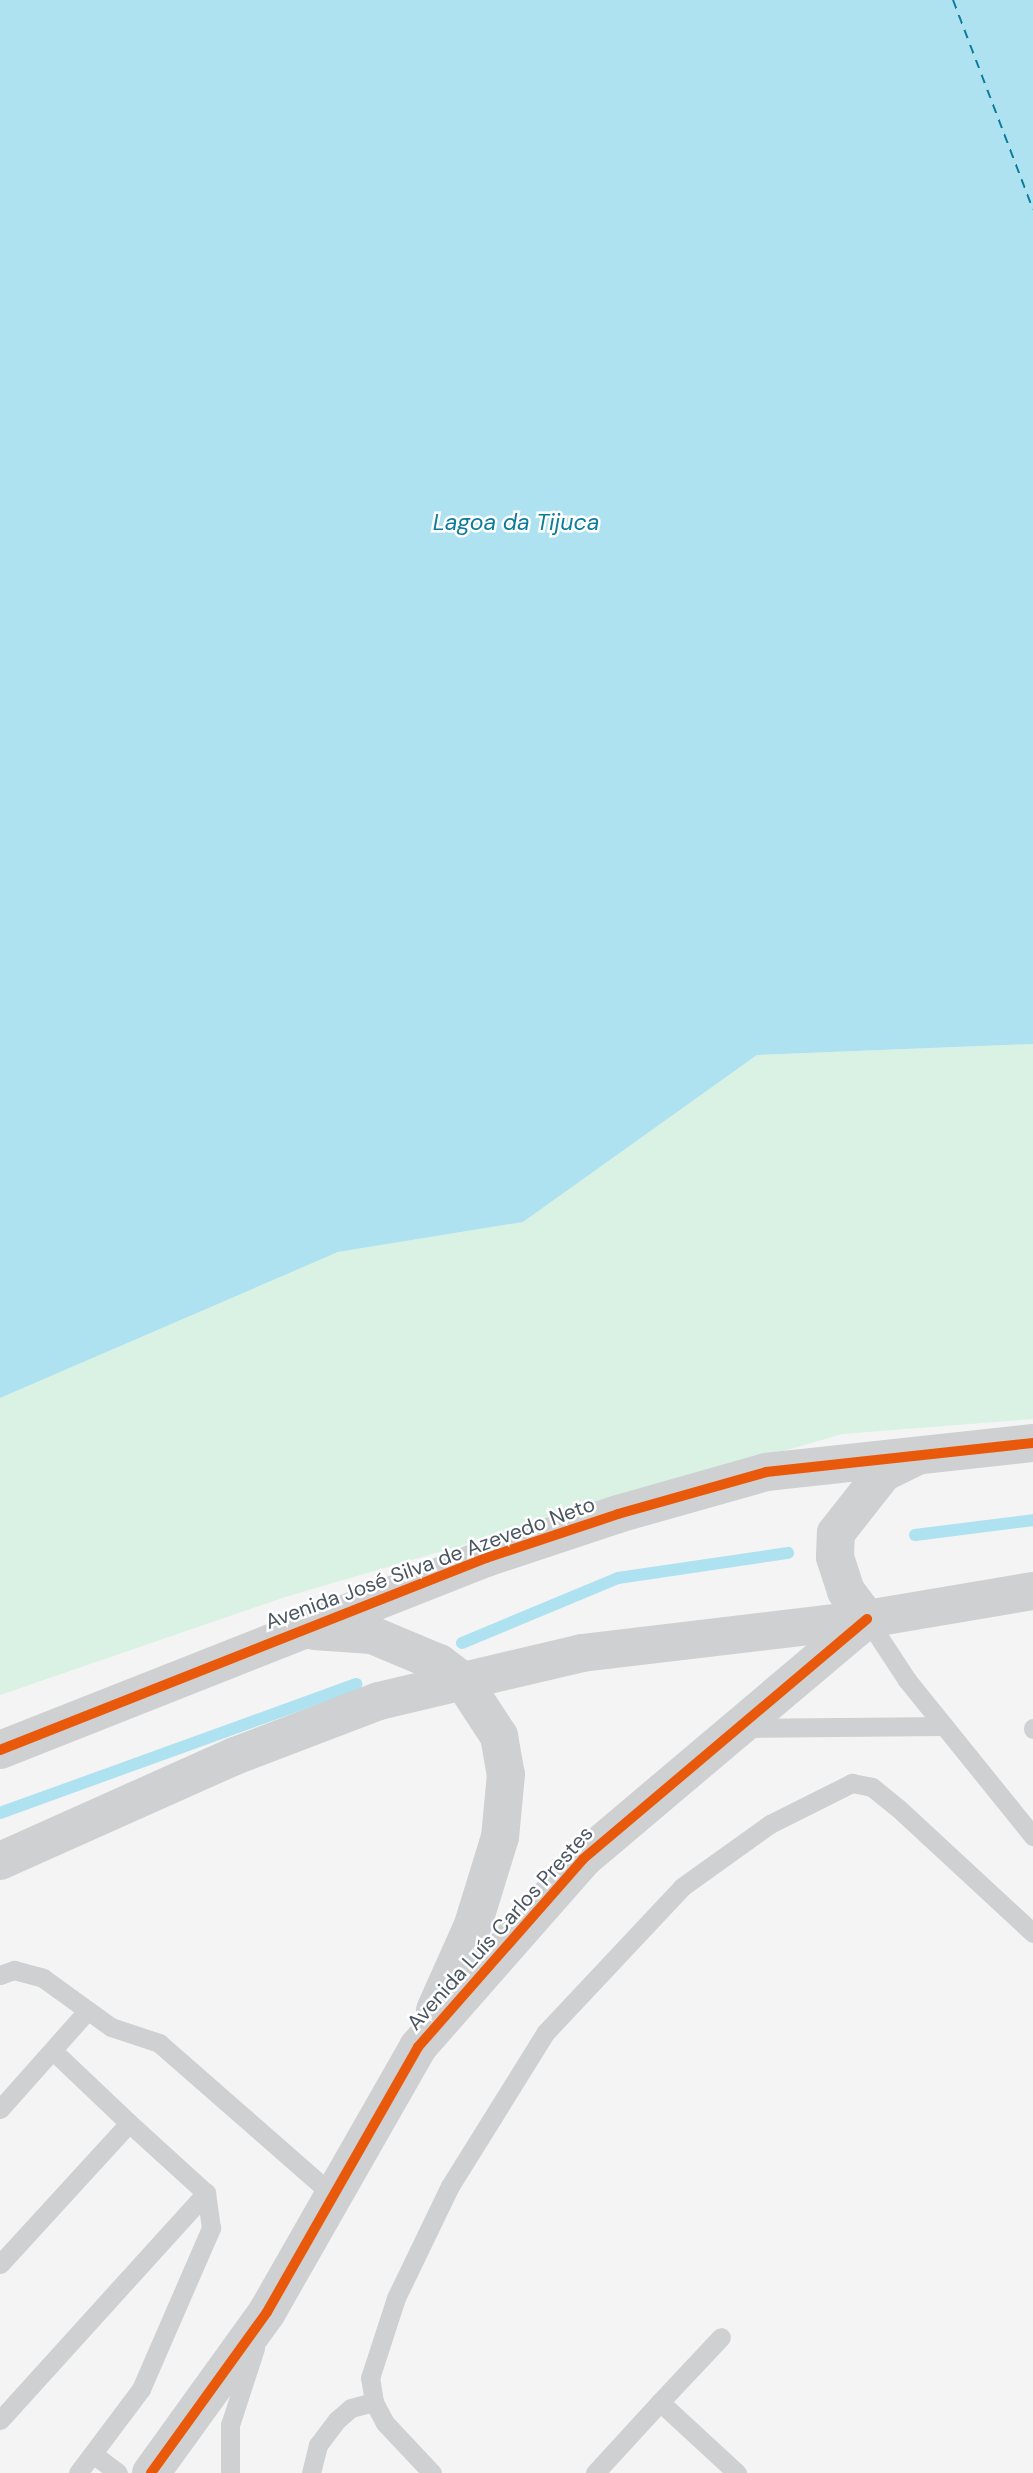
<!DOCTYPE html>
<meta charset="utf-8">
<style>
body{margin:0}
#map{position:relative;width:1033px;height:2473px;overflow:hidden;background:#f4f4f4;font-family:"DM Sans",sans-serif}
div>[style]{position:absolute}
.green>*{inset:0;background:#d9f2e3}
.water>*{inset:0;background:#aee2f0}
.stream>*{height:12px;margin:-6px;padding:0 6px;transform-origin:6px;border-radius:6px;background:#aee2f0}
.ferry>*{height:2px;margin-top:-1px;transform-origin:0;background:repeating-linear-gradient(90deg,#0c7c9b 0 9px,transparent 0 16px)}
.service>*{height:19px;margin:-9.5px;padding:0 9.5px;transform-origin:9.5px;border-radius:9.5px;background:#ced0d2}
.tertiary>*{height:38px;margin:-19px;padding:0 19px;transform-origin:19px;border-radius:19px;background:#ced0d2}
.cycleway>*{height:10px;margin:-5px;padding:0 5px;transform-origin:5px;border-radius:5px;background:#e8590c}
span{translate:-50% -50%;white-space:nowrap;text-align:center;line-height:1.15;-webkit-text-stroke:5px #fff;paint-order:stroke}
.street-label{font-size:21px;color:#4a5661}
.water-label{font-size:23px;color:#0c7c9b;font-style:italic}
</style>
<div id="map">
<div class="green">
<i style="clip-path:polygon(1033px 1044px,1033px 1419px,842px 1434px,285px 1597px,0 1695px,0 1398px,338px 1252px,523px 1222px,757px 1055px)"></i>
</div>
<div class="water">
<i style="clip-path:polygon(0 0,1033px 0,1033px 1044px,757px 1055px,523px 1222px,338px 1252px,0 1398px)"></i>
</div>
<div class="stream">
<i style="left:915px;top:1535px;width:119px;rotate:-7.2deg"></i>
<i style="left:462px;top:1643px;width:169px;rotate:-22.6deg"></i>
<i style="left:618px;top:1578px;width:172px;rotate:-8.4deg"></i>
<i style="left:0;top:1813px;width:379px;rotate:-19.9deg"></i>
</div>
<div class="ferry">
<i style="left:953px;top:0;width:224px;rotate:69.1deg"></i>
</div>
<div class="service">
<i style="left:867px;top:1619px;width:73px;rotate:56.7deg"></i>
<i style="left:907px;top:1680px;width:201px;rotate:51.1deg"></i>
<i style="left:743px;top:1728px;width:201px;rotate:-0.6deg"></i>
<i style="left:1033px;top:1728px;width:1px;rotate:90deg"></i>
<i style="left:0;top:1975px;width:15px;rotate:-20deg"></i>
<i style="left:14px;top:1970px;width:30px;rotate:15deg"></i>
<i style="left:43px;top:1978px;width:84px;rotate:35.8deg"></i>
<i style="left:111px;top:2027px;width:51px;rotate:18.4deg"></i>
<i style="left:159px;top:2043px;width:234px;rotate:41.2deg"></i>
<i style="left:0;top:2109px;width:130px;rotate:-48.4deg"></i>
<i style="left:0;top:2264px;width:191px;rotate:-47.5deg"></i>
<i style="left:129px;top:2123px;width:105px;rotate:-136.5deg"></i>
<i style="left:660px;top:2402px;width:89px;rotate:-46.8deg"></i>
<i style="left:0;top:2420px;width:307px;rotate:-47.8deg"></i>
<i style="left:206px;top:2193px;width:104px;rotate:-137.7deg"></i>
<i style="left:93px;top:2454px;width:31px;rotate:37deg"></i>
<i style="left:78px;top:2473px;width:105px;rotate:-53.1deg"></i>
<i style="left:141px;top:2389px;width:176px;rotate:-66.5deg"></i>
<i style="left:211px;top:2228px;width:35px;rotate:-98deg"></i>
<i style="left:230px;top:2473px;width:48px;rotate:-90deg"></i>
<i style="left:230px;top:2425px;width:81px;rotate:-72deg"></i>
<i style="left:311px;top:2473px;width:29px;rotate:-76deg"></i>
<i style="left:318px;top:2445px;width:31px;rotate:-53deg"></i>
<i style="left:337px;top:2420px;width:18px;rotate:-41deg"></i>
<i style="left:351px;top:2408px;width:24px;rotate:-15deg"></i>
<i style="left:432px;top:2473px;width:69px;rotate:-133.2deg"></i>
<i style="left:385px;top:2423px;width:24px;rotate:-118deg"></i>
<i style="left:374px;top:2402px;width:24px;rotate:-99deg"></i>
<i style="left:370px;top:2378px;width:84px;rotate:-72deg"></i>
<i style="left:396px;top:2298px;width:124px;rotate:-64.3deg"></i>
<i style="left:450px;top:2186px;width:181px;rotate:-58.1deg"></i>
<i style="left:546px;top:2032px;width:199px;rotate:-46.8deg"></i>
<i style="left:682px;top:1887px;width:108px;rotate:-35.6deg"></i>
<i style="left:770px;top:1824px;width:92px;rotate:-26.6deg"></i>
<i style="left:852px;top:1783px;width:20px;rotate:11deg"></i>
<i style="left:872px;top:1787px;width:33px;rotate:39deg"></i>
<i style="left:898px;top:1808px;width:184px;rotate:42.8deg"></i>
<i style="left:595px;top:2473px;width:96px;rotate:-47.5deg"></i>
<i style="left:660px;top:2402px;width:105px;rotate:42.7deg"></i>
</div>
<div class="tertiary">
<i style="left:867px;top:1619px;width:35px;rotate:-127deg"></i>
<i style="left:846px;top:1591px;width:36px;rotate:-108deg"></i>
<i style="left:835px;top:1557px;width:24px;rotate:-88deg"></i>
<i style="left:836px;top:1533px;width:76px;rotate:-51.9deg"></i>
<i style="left:883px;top:1473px;width:37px;rotate:-26deg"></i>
<i style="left:314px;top:1631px;width:58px;rotate:3.9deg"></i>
<i style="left:372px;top:1635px;width:73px;rotate:22.7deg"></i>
<i style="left:439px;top:1663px;width:30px;rotate:37deg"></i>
<i style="left:463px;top:1681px;width:66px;rotate:56.8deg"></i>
<i style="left:499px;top:1736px;width:39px;rotate:80deg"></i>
<i style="left:506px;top:1774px;width:63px;rotate:95.4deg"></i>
<i style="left:500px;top:1837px;width:92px;rotate:107.1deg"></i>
<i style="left:473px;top:1925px;width:93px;rotate:114.1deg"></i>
<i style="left:0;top:1750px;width:523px;rotate:-21.56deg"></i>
<i style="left:486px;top:1558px;width:139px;rotate:-18.4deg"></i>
<i style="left:618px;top:1514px;width:154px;rotate:-15.8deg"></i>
<i style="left:766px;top:1472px;width:269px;rotate:-6.2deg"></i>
<i style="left:0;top:1861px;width:257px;rotate:-24.1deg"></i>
<i style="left:235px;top:1756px;width:154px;rotate:-20.9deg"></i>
<i style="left:379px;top:1701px;width:209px;rotate:-13.3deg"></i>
<i style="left:582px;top:1653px;width:287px;rotate:-6.8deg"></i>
<i style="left:867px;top:1619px;width:168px;rotate:-9.6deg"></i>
<i style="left:151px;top:2473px;width:198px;rotate:-54.2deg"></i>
<i style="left:267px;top:2312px;width:305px;rotate:-60.3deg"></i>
<i style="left:418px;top:2047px;width:250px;rotate:-48.7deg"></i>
<i style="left:583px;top:1859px;width:372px;rotate:-40.2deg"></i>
</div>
<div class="cycleway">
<i style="left:0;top:1750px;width:523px;rotate:-21.56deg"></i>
<i style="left:486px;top:1558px;width:139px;rotate:-18.4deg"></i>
<i style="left:618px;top:1514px;width:154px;rotate:-15.8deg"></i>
<i style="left:766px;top:1472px;width:269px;rotate:-6.2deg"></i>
<i style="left:151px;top:2473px;width:198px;rotate:-54.2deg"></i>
<i style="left:267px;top:2312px;width:305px;rotate:-60.3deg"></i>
<i style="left:418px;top:2047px;width:250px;rotate:-48.7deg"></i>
<i style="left:583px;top:1859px;width:372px;rotate:-40.2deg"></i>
</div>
<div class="street-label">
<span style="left:430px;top:1563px;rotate:-20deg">Avenida José Silva de Azevedo Neto</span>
<span style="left:500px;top:1928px;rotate:-48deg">Avenida Luís Carlos Prestes</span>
</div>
<div class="water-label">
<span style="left:516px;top:522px">Lagoa da Tijuca</span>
</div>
</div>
